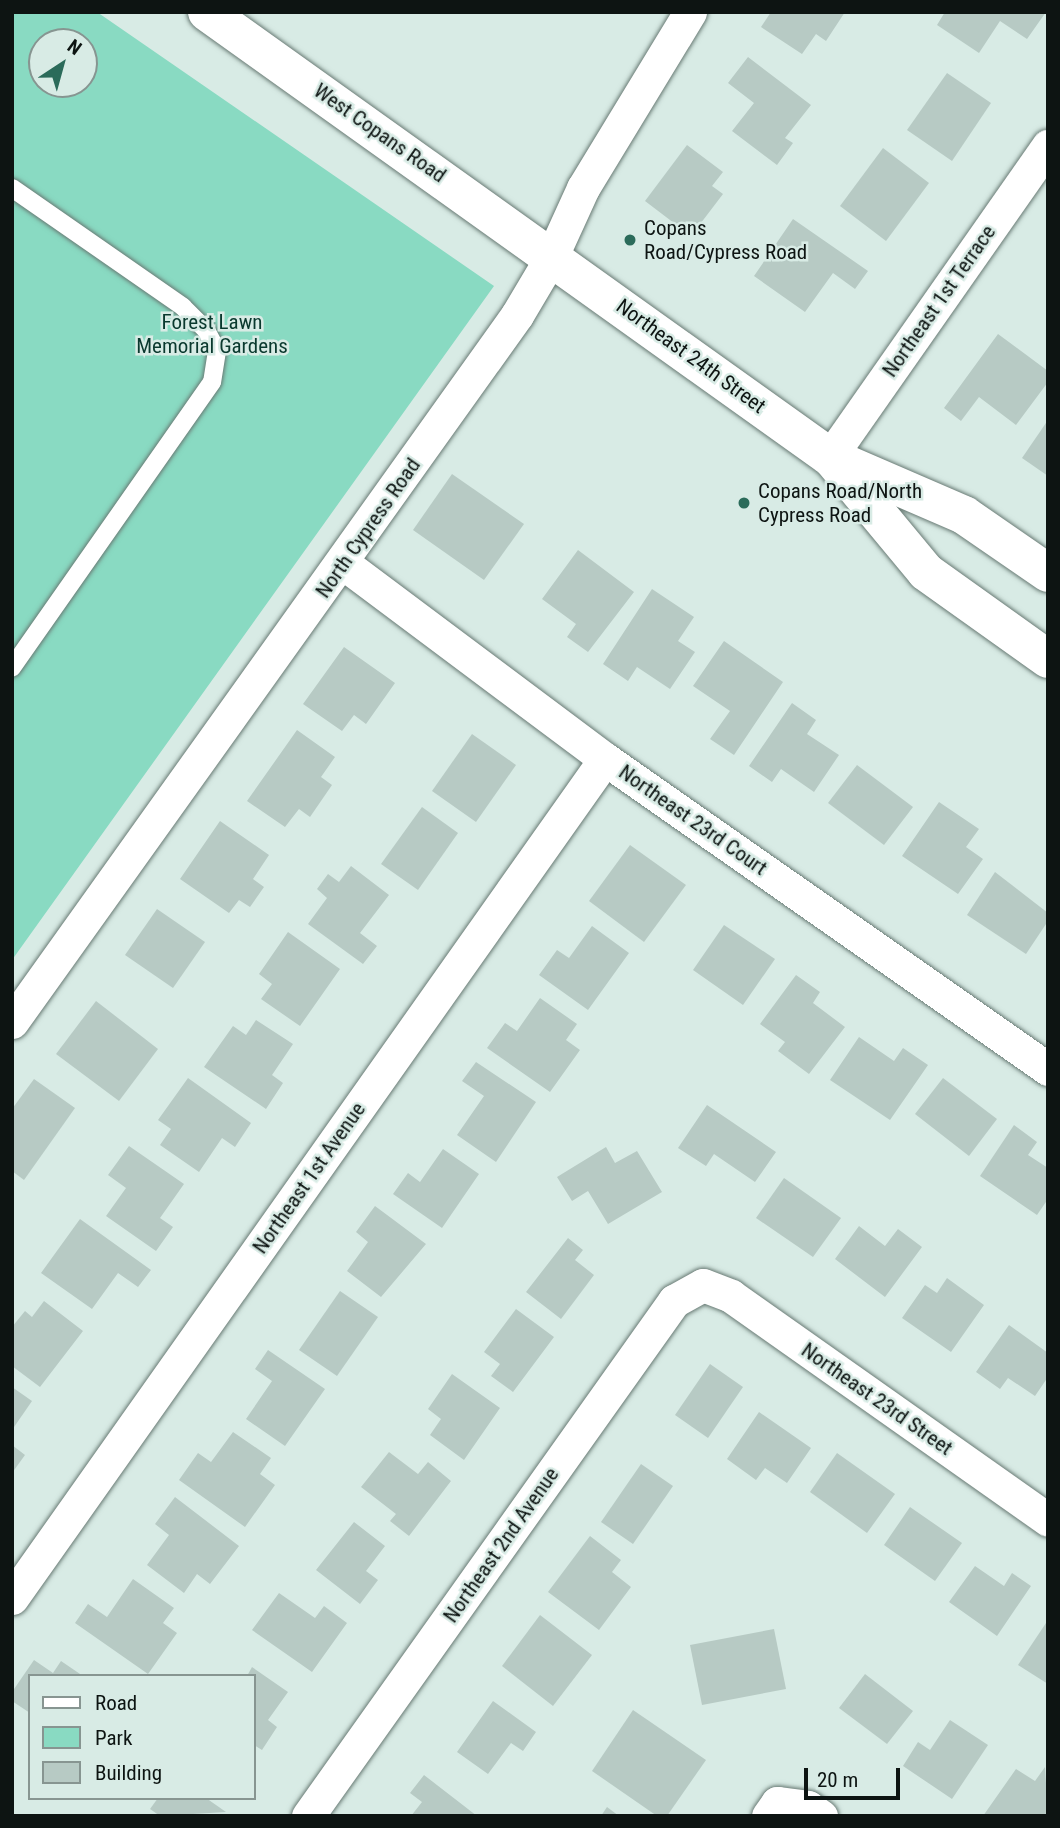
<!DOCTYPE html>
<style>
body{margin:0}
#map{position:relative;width:1060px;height:1828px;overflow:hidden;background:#d8ebe5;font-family:"Roboto Condensed",sans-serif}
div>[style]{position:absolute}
.green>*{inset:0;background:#89dac2}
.building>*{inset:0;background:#b7cac4}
.roads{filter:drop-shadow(0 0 2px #687a74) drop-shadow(0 0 2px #687a74)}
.service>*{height:18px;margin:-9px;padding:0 9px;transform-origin:9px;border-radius:9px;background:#fff}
.minor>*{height:33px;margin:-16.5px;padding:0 16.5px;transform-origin:16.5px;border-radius:16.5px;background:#fff}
.secondary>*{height:38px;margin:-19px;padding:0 19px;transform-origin:19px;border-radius:19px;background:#fff}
.dots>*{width:19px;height:19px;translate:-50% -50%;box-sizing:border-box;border:4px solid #d8ebe5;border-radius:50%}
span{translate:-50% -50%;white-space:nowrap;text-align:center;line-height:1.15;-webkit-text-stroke:5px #d8ebe5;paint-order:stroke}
.street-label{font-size:21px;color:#0d1412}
.poi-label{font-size:21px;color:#0d1412}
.left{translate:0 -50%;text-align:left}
.park-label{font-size:21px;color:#0a392e}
.frame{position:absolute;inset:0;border:14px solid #0d1412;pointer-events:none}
.legend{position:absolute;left:28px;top:1674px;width:228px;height:126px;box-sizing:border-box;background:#d8ebe5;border:2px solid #879591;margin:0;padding:9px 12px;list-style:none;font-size:21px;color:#0d1412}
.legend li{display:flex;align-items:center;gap:14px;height:35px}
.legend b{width:35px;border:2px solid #879591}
.north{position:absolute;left:28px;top:28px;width:70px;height:70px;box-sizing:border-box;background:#d8ebe5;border:2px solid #879591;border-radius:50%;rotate:36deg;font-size:19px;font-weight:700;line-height:28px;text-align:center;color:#0d1412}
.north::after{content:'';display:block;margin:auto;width:24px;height:32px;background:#2b6b5a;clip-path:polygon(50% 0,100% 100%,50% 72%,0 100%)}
.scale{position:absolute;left:804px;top:1768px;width:96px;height:32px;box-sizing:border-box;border:4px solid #0d1412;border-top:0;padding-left:9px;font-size:21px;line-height:24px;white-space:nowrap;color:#0d1412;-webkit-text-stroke:5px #d8ebe5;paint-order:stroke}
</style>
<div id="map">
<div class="green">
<i style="clip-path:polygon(evenodd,12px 12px,97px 12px,494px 286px,12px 960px,12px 12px,42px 42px,84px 42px,84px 84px,42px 84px,42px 42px)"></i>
</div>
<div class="building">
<i style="clip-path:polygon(771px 12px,845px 12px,826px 41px,816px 34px,802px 54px,761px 27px)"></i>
<i style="clip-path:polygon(945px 12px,1046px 12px,1027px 39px,1000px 21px,979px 53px,937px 25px)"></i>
<i style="clip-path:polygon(748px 57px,811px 105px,785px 138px,793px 143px,777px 165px,732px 131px,754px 103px,728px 83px)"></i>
<i style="clip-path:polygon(947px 73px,991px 103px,952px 161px,907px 130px)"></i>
<i style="clip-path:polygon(687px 145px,723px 172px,712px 186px,723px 194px,691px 236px,645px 201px)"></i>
<i style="clip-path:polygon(883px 148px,929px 183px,886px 241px,840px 206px)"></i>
<i style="clip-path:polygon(793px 219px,868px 271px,855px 289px,833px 273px,805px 312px,754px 276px)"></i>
<i style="clip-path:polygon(998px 334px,1048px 371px,1048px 382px,1016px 425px,979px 397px,961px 421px,944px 408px)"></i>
<i style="clip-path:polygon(1048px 420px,1048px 476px,1022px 458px)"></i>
<i style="clip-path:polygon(452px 474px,524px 524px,484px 580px,413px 530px)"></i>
<i style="clip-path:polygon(578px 550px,634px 592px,588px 652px,567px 637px,576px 624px,542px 599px)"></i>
<i style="clip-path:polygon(652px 589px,694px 617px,678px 641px,695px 652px,670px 689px,637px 667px,628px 681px,603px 664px)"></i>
<i style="clip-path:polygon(724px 641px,783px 682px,734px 755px,710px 739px,730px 711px,693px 686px)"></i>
<i style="clip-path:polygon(344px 647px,395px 683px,366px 724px,354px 715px,342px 731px,303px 704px)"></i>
<i style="clip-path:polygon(792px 703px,816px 720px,807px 734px,839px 755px,814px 792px,781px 769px,772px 782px,749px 766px)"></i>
<i style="clip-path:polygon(297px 730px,335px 757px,321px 777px,332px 785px,310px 817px,299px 809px,285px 827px,247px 801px)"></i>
<i style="clip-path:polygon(472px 734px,516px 765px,476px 822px,432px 791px)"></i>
<i style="clip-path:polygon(857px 765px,913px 807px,884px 845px,828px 803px)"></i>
<i style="clip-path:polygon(939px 802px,979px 829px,966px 847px,983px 859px,958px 894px,902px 856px)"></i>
<i style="clip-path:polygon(422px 807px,458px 833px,418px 890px,381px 864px)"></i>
<i style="clip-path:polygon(220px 821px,269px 855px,253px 879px,264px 887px,250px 907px,239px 900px,229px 913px,180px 879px)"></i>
<i style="clip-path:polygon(630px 845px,686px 885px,644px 942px,589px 901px)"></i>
<i style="clip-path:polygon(351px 866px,389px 895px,360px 933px,377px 946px,363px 964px,308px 924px,327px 898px,317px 889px,328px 874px,339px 882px)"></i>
<i style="clip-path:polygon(995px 872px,1048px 913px,1048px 921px,1026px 954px,967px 915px)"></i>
<i style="clip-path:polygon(157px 909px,205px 942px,173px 988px,125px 955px)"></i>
<i style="clip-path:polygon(724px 925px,775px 959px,743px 1005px,693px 970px)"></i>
<i style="clip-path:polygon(592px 926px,629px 953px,588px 1010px,539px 975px,557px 950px,569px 958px)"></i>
<i style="clip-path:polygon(288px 932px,340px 969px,300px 1026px,261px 999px,272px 984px,259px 974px)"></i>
<i style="clip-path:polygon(796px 975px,820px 992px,813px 1003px,845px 1027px,809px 1074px,778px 1051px,785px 1042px,760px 1024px)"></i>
<i style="clip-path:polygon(540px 998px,577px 1024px,566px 1040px,580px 1050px,550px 1092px,487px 1048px,505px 1023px,517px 1031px)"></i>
<i style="clip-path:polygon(96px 1001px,158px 1049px,119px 1101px,56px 1054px)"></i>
<i style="clip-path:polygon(256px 1020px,293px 1044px,272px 1075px,283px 1083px,266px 1109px,204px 1067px,233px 1026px,246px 1035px)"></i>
<i style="clip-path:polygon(859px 1037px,894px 1061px,903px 1048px,928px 1065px,890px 1120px,830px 1080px)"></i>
<i style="clip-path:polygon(476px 1062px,536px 1102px,496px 1162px,457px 1135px,484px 1096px,462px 1081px)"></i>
<i style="clip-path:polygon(188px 1078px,251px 1123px,235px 1147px,222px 1138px,199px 1172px,160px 1145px,171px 1129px,158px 1120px)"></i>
<i style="clip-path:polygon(943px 1078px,997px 1119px,969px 1156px,915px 1114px)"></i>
<i style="clip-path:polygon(34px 1079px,75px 1108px,24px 1180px,12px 1171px,12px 1109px)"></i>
<i style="clip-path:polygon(707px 1105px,776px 1152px,755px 1182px,714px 1154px,706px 1166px,678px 1148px)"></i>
<i style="clip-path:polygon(1014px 1125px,1037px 1142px,1028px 1155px,1048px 1168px,1048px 1199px,1037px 1215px,980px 1176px)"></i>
<i style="clip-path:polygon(129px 1146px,184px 1184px,160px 1218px,173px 1227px,156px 1251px,106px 1216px,126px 1188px,108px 1175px)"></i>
<i style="clip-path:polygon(606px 1147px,615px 1163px,637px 1151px,662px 1192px,608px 1224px,588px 1191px,572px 1201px,557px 1177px)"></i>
<i style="clip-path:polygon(443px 1149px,479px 1174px,442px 1228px,393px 1194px,408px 1173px,420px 1182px)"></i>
<i style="clip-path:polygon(784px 1178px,841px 1218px,813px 1257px,756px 1218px)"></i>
<i style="clip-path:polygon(375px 1206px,426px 1244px,381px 1297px,347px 1271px,368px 1242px,356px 1232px)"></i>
<i style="clip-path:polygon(80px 1219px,151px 1270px,138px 1287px,118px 1273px,92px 1309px,41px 1273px)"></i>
<i style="clip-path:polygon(859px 1226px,885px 1246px,898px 1229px,922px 1247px,885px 1297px,835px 1259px)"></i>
<i style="clip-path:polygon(568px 1238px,583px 1250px,575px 1260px,594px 1275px,561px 1319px,526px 1292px)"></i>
<i style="clip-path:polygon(947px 1278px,984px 1305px,951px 1352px,902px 1318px,925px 1285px,937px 1293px)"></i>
<i style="clip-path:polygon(340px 1291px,378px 1317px,337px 1376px,299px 1350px)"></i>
<i style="clip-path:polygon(44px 1301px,83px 1331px,40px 1387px,12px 1366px,12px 1327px,25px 1311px,32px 1317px)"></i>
<i style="clip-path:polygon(516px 1309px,554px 1337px,513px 1392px,491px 1376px,500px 1364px,484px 1352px)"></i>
<i style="clip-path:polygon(1009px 1325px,1048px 1353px,1048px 1377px,1035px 1396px,1008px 1378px,1000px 1389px,976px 1372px)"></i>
<i style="clip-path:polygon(268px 1350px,325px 1389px,285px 1446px,246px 1419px,272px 1381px,255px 1369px)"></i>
<i style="clip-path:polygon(710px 1364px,743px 1387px,708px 1438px,675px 1415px)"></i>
<i style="clip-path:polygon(452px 1374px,500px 1408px,464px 1460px,430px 1435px,441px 1419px,428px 1409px)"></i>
<i style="clip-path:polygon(12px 1387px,32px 1401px,12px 1430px)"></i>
<i style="clip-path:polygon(759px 1412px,811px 1448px,787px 1483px,765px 1468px,756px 1480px,727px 1459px)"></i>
<i style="clip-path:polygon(233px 1432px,271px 1458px,260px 1474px,275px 1485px,245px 1527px,179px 1480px,198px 1453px,211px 1462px)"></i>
<i style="clip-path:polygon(12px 1445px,25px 1455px,12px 1473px)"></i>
<i style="clip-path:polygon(389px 1452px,418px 1474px,428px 1462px,451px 1481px,409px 1536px,390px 1521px,396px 1514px,361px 1487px)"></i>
<i style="clip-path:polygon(837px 1453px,895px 1494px,867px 1533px,810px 1492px)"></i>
<i style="clip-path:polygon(641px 1464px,673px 1486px,633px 1544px,601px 1522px)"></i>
<i style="clip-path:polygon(175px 1497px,239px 1546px,210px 1584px,197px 1574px,184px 1593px,147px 1565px,169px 1535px,155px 1524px)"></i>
<i style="clip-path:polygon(910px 1507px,962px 1543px,935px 1581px,884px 1545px)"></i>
<i style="clip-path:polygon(354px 1522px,385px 1546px,366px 1571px,378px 1580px,360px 1604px,316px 1570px)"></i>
<i style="clip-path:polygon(590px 1536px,621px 1560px,612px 1572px,631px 1587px,599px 1630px,548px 1592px)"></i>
<i style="clip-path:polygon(975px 1566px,1004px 1586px,1012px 1573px,1031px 1586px,997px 1636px,949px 1602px)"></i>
<i style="clip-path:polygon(133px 1579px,174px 1608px,163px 1623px,177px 1633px,148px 1674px,75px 1623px,88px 1604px,107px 1617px)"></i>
<i style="clip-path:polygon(279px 1593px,315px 1618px,324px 1606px,347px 1623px,312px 1672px,252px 1630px)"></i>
<i style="clip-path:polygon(540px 1615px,592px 1655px,553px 1706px,502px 1666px)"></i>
<i style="clip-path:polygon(1048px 1620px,1048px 1684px,1018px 1665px)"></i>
<i style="clip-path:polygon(774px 1629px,786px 1689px,702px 1705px,690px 1645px)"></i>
<i style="clip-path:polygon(34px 1660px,53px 1673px,61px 1661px,83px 1676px,30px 1676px,30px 1713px,12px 1701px,12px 1692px)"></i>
<i style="clip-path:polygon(252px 1667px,288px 1692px,268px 1720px,277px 1727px,262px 1750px,254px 1745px,254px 1676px,247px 1676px)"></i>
<i style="clip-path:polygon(865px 1674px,913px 1711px,887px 1744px,839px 1708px)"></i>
<i style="clip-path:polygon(493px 1701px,536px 1732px,523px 1751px,511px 1743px,488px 1774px,457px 1752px)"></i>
<i style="clip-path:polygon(633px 1710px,706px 1760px,667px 1816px,657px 1816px,592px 1771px)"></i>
<i style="clip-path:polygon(950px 1720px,988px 1745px,952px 1799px,903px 1766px,918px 1742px,930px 1750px)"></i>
<i style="clip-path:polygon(1045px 1767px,1048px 1816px,983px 1816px,1016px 1769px,1035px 1781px)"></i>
<i style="clip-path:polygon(424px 1775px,477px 1816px,411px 1816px,422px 1802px,410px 1793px)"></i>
<i style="clip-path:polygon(158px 1798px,206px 1798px,226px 1812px,160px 1816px,150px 1809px)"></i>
<i style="clip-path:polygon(607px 1807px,619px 1816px,601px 1816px)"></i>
</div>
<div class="roads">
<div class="service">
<i style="left:12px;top:188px;width:208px;rotate:34.8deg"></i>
<i style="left:183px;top:307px;width:33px;rotate:45deg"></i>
<i style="left:206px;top:330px;width:24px;rotate:62deg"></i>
<i style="left:217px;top:351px;width:31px;rotate:99deg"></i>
<i style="left:212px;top:382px;width:349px;rotate:125deg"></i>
</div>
<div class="minor">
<i style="left:830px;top:457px;width:380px;rotate:-55deg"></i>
<i style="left:343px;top:563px;width:327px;rotate:36.8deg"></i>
<i style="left:605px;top:759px;width:541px;rotate:34.98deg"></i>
<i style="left:12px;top:1022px;width:869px;rotate:-54.46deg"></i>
<i style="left:517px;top:315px;width:69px;rotate:-59.3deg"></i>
<i style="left:552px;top:256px;width:75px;rotate:-65.5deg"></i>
<i style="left:583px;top:188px;width:206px;rotate:-58.7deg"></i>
<i style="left:12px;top:1598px;width:1027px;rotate:-54.75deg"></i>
<i style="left:308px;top:1816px;width:632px;rotate:-54.6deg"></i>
<i style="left:674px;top:1301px;width:33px;rotate:-29deg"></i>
<i style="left:703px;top:1285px;width:30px;rotate:21deg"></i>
<i style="left:731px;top:1296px;width:388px;rotate:35.2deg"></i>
<i style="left:768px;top:1816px;width:16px;rotate:-55deg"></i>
<i style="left:777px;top:1803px;width:31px;rotate:7deg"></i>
<i style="left:808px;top:1807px;width:16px;rotate:35deg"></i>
</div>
<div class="secondary">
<i style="left:207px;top:12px;width:766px;rotate:35.54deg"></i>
<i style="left:830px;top:457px;width:146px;rotate:23.4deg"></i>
<i style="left:964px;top:515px;width:102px;rotate:34.6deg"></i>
<i style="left:834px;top:461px;width:144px;rotate:50.3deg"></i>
<i style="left:926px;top:572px;width:150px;rotate:35.5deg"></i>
</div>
</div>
<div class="dots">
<i style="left:630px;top:240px;background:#2b6b5a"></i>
<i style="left:744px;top:503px;background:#2b6b5a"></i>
</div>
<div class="street-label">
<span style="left:380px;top:133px;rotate:35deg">West Copans Road</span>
<span style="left:939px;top:301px;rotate:-55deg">Northeast 1st Terrace</span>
<span style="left:691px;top:356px;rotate:36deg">Northeast 24th Street</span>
<span style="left:368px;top:528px;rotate:-55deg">North Cypress Road</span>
<span style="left:693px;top:820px;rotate:35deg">Northeast 23rd Court</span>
<span style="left:309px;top:1178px;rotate:-55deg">Northeast 1st Avenue</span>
<span style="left:877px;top:1399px;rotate:35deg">Northeast 23rd Street</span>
<span style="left:501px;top:1545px;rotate:-55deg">Northeast 2nd Avenue</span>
</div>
<div class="poi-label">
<span class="left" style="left:644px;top:240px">Copans<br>Road/Cypress Road</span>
<span class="left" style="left:758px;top:503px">Copans Road/North<br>Cypress Road</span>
</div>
<div class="park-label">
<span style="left:212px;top:334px">Forest Lawn<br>Memorial Gardens</span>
</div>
<div class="frame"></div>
<ul class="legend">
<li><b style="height:9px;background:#fff"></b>Road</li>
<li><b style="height:19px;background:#89dac2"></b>Park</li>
<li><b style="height:19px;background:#b7cac4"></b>Building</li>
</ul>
<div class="north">N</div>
<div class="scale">20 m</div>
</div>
